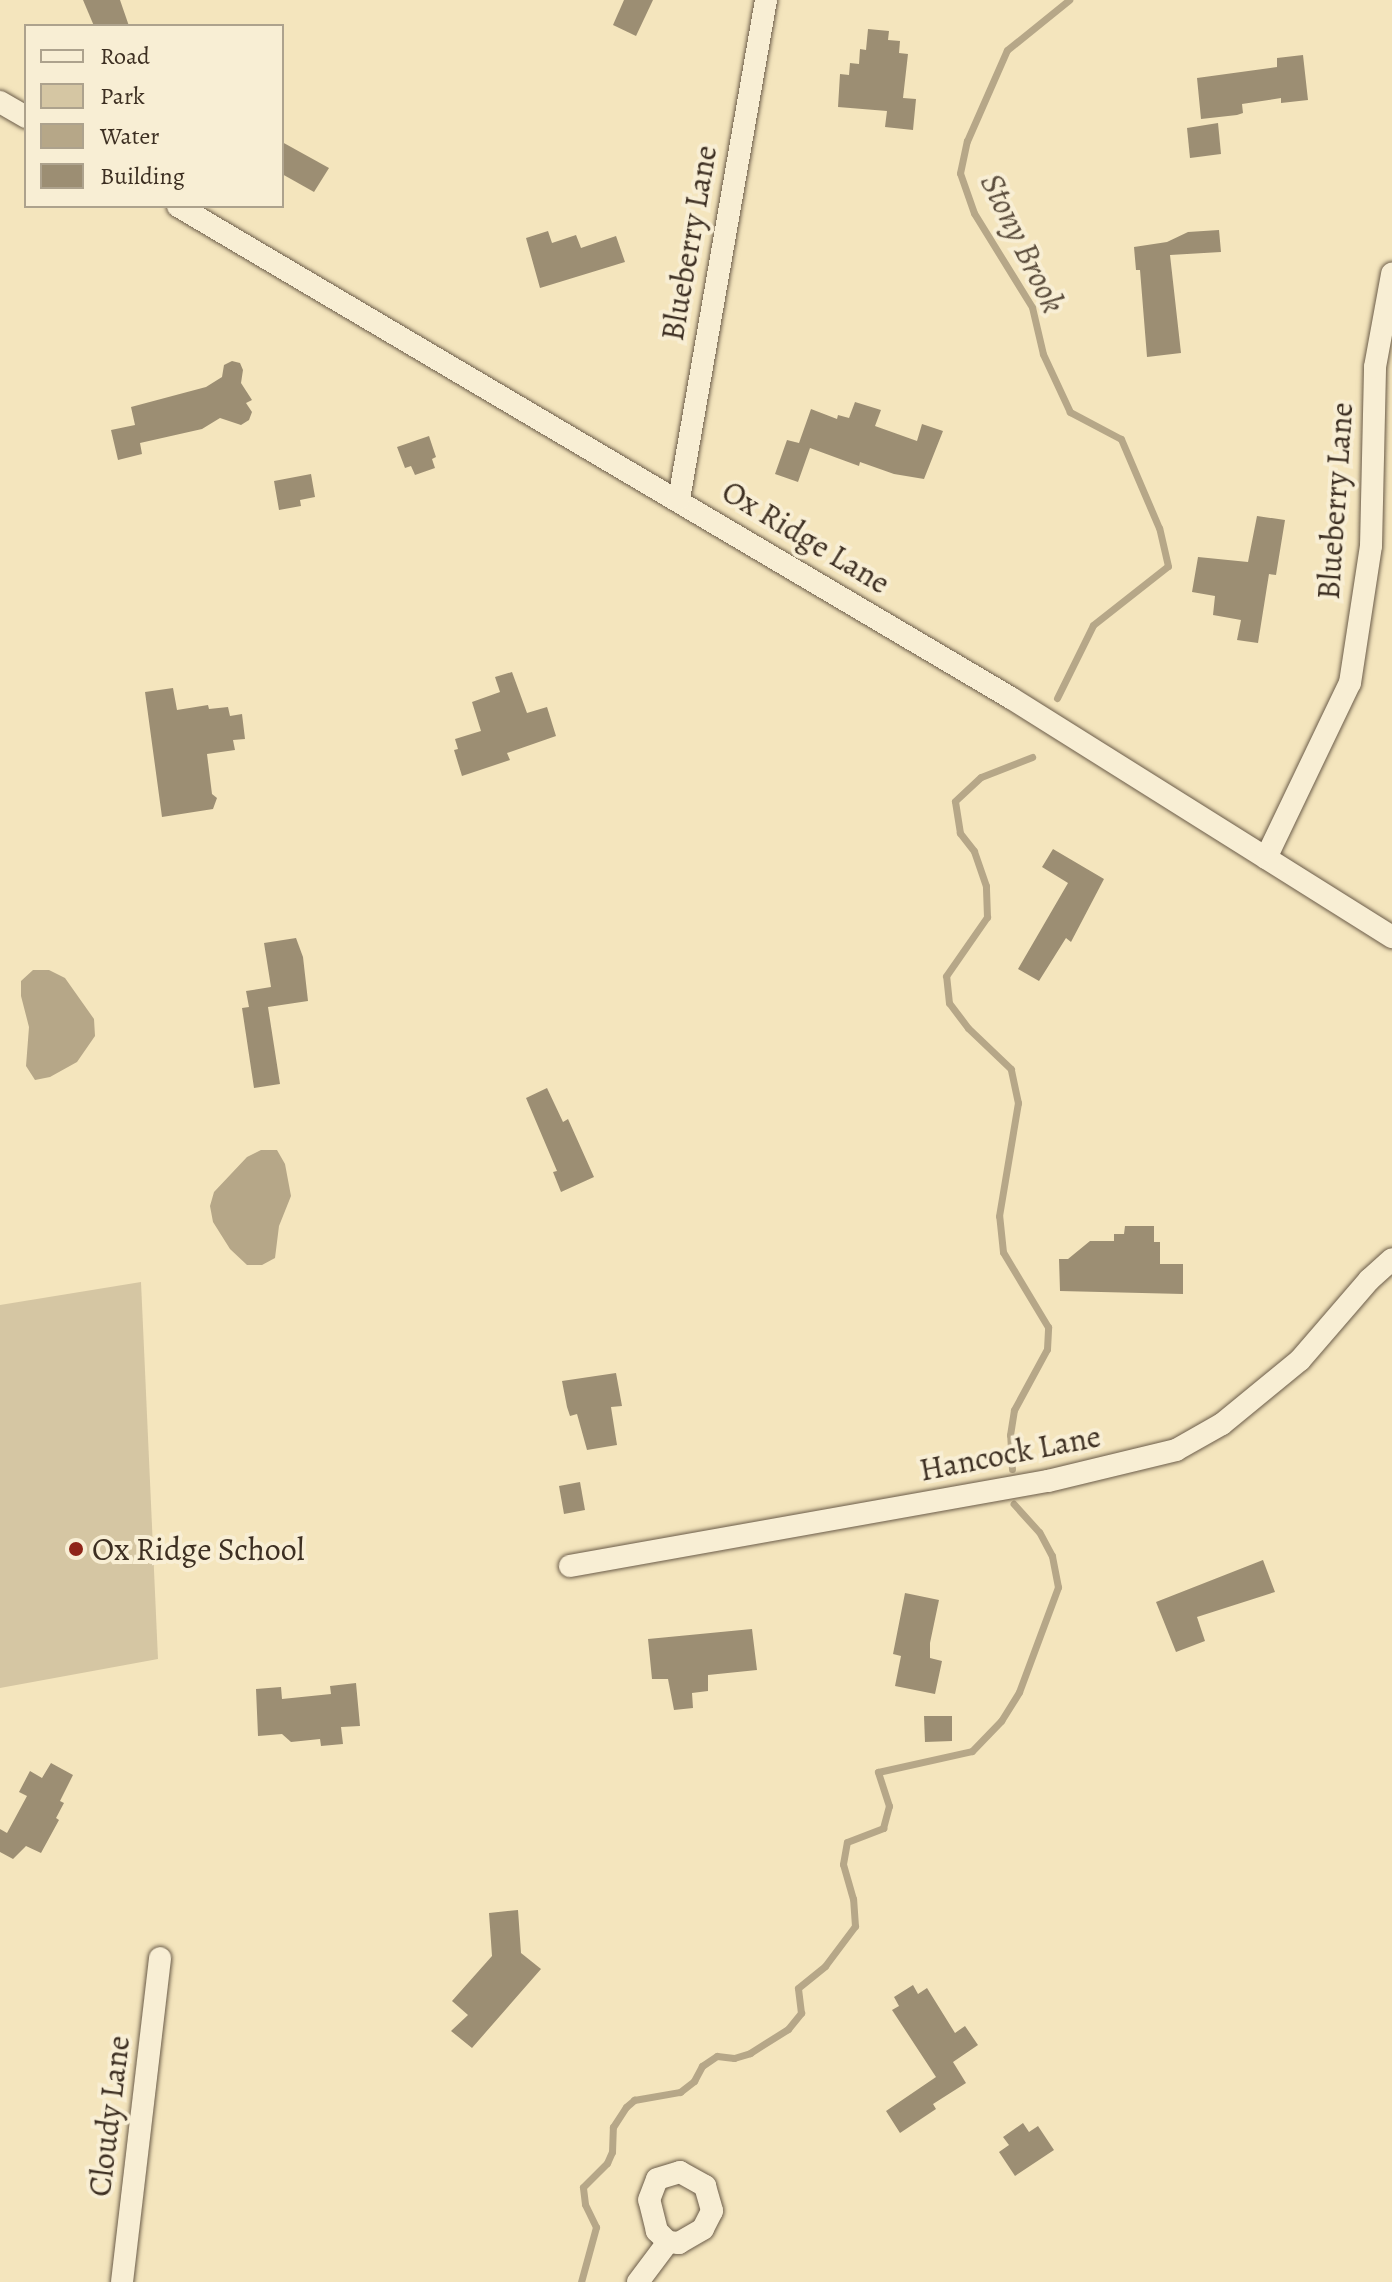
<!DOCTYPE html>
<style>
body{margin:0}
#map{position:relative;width:1392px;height:2282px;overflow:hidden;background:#f4e5bd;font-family:Alegreya,serif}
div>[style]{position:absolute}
.green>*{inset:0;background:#d5c6a3}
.water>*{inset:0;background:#b6a788}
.stream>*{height:7px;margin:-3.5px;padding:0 3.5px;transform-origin:3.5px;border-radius:3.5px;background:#b6a788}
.building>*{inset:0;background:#9c8e73}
.roads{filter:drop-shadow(0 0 2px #6b5c49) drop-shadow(0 0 2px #6b5c49)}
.street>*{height:22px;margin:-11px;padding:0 11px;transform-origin:11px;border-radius:11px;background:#f8eed4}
.dots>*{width:22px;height:22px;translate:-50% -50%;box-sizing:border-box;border:4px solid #f8eed4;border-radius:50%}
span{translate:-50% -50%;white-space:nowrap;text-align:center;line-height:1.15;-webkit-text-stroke:8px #f8eed4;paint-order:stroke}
.street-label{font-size:32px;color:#3d2f22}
.poi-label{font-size:32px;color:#3d2f22}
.left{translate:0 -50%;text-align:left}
.water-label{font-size:34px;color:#5b4d3c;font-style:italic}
.legend{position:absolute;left:24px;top:24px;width:260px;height:184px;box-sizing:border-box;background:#f8eed4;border:2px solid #ada28d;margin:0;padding:10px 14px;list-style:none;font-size:24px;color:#3d2f22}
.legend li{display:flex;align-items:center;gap:16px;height:40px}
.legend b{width:40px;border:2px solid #ada28d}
</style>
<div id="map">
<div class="green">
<i style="clip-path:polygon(141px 1282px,158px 1659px,0 1688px,0 1305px)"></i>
</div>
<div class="water">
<i style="clip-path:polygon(33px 970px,49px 970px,65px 978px,94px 1019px,95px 1036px,77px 1062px,50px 1077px,35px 1080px,26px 1066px,29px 1027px,21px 996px,21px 981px)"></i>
<i style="clip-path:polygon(261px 1150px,277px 1150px,285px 1164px,291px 1196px,279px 1226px,275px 1258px,262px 1265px,247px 1265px,230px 1249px,213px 1222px,210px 1206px,214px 1192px,247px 1157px)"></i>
</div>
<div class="stream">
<i style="left:1057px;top:698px;width:81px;rotate:-63.7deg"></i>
<i style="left:1093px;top:625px;width:95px;rotate:-38.2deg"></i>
<i style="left:1168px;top:566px;width:39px;rotate:-103deg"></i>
<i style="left:1159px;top:528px;width:97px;rotate:-113.1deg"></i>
<i style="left:1121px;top:439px;width:58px;rotate:-152.1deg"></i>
<i style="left:1070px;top:412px;width:64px;rotate:-115deg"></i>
<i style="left:1043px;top:354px;width:48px;rotate:-103.2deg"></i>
<i style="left:1032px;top:307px;width:110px;rotate:-121.7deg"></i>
<i style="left:974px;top:213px;width:42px;rotate:-109.3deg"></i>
<i style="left:960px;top:173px;width:33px;rotate:-78deg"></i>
<i style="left:967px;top:141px;width:99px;rotate:-66.3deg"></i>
<i style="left:1007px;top:50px;width:80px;rotate:-38.9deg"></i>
<i style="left:1012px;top:1469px;width:34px;rotate:-93deg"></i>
<i style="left:1010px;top:1435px;width:25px;rotate:-81deg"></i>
<i style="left:1014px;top:1410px;width:69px;rotate:-61.6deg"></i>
<i style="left:1047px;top:1349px;width:22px;rotate:-87deg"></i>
<i style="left:1048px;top:1327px;width:87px;rotate:-121deg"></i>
<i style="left:1003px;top:1252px;width:36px;rotate:-96deg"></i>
<i style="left:999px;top:1216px;width:115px;rotate:-80.5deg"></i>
<i style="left:1018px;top:1103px;width:35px;rotate:-102deg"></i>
<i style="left:1011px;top:1069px;width:59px;rotate:-136.4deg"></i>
<i style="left:968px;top:1028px;width:31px;rotate:-127deg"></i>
<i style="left:949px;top:1003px;width:27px;rotate:-96deg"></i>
<i style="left:946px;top:976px;width:72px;rotate:-55.2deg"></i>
<i style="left:987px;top:917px;width:31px;rotate:-92deg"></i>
<i style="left:986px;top:886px;width:37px;rotate:-109deg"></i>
<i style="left:974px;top:851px;width:23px;rotate:-128deg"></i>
<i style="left:960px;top:833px;width:32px;rotate:-99deg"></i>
<i style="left:955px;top:801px;width:35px;rotate:-43deg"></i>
<i style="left:981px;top:777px;width:55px;rotate:-21.4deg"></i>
<i style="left:581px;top:2282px;width:57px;rotate:-74.7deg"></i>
<i style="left:596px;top:2227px;width:25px;rotate:-116deg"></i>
<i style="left:585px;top:2204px;width:17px;rotate:-97deg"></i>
<i style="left:583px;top:2187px;width:34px;rotate:-45deg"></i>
<i style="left:607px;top:2163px;width:12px;rotate:-66deg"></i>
<i style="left:612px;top:2152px;width:25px;rotate:-88deg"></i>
<i style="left:613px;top:2127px;width:24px;rotate:-57deg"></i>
<i style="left:626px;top:2107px;width:11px;rotate:-41deg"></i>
<i style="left:634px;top:2100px;width:47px;rotate:-9.9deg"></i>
<i style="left:680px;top:2092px;width:18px;rotate:-38deg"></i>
<i style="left:694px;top:2081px;width:17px;rotate:-62deg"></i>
<i style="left:702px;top:2066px;width:18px;rotate:-34deg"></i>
<i style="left:717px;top:2056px;width:17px;rotate:7deg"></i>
<i style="left:734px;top:2058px;width:17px;rotate:-17deg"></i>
<i style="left:750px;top:2053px;width:45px;rotate:-32.3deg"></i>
<i style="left:788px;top:2029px;width:21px;rotate:-51deg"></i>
<i style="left:801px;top:2013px;width:25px;rotate:-97deg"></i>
<i style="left:798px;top:1988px;width:35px;rotate:-39deg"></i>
<i style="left:825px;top:1966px;width:50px;rotate:-53.1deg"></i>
<i style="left:855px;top:1926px;width:27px;rotate:-94deg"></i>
<i style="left:853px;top:1899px;width:36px;rotate:-106deg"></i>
<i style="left:843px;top:1864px;width:22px;rotate:-80deg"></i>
<i style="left:847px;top:1842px;width:39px;rotate:-21deg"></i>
<i style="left:883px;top:1828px;width:23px;rotate:-75deg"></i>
<i style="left:889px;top:1806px;width:36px;rotate:-108deg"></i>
<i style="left:878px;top:1772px;width:96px;rotate:-12.6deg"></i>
<i style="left:972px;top:1751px;width:42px;rotate:-46deg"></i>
<i style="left:1001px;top:1721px;width:34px;rotate:-58deg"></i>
<i style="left:1019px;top:1692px;width:112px;rotate:-69.6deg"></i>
<i style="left:1058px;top:1587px;width:32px;rotate:-101deg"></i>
<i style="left:1052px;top:1556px;width:27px;rotate:-118deg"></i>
<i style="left:1039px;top:1532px;width:38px;rotate:-132deg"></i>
</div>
<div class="building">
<i style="clip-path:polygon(83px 0,120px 0,129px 26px,94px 26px)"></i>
<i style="clip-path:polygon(624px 0,653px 0,636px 36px,613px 25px)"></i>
<i style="clip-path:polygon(868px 29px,889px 31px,888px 40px,900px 41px,899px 53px,908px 54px,903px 98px,916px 99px,913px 130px,885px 127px,887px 111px,838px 107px,840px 74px,849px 75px,850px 63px,859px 64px,860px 49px,866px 50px)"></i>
<i style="clip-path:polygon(1303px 55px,1308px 100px,1281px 103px,1281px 98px,1242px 104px,1243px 113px,1237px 115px,1201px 119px,1197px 78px,1277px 67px,1277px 58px)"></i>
<i style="clip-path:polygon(1218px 123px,1221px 154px,1190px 158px,1187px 128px)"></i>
<i style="clip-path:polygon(282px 142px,329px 168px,314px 192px,282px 174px)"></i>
<i style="clip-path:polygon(1219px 230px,1221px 252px,1170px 255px,1181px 353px,1147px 357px,1140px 270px,1136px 270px,1134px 247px,1167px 242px,1188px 232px)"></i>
<i style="clip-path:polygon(548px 231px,552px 243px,576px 235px,581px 248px,616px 236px,625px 262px,540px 288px,526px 238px)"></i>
<i style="clip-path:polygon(232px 361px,240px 363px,243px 370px,241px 383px,252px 400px,246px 403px,252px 412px,249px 420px,241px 425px,220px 418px,202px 429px,140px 443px,142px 454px,118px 460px,111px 430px,135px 425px,131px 407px,206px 387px,222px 377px,224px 365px)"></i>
<i style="clip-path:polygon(855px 402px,881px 410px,875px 426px,917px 441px,922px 424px,943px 431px,924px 479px,894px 474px,860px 462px,859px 466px,810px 448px,798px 482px,775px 474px,787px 440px,799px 443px,811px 409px,837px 419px,838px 415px,849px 418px)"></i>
<i style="clip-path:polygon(429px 436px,436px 457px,432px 459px,435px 468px,415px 475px,411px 466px,405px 468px,397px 447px)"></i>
<i style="clip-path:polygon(311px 474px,315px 497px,300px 500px,301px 506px,279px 510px,274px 481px)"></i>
<i style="clip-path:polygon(1257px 516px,1285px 520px,1276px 575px,1269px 574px,1258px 643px,1237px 640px,1241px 620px,1213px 615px,1215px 596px,1192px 592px,1198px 557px,1248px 562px)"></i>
<i style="clip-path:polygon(512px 672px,527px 713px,547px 707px,556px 736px,507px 753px,510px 760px,462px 776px,454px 750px,458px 749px,455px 739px,481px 731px,472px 702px,500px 692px,495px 677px)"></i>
<i style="clip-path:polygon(173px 688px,177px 710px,208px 705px,209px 709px,228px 707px,230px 716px,242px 714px,245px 739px,233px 740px,235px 750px,207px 754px,212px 794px,217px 798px,213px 809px,162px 817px,145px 692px)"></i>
<i style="clip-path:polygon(1053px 849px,1104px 879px,1071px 942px,1066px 938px,1039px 981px,1018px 969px,1068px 883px,1042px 867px)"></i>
<i style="clip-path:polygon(296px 938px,303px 957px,308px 1001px,268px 1007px,280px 1084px,254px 1088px,242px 1008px,249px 1007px,246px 991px,271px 987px,264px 943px)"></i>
<i style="clip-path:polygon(547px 1088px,563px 1122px,568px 1119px,594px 1177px,561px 1192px,553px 1172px,557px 1171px,526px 1098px)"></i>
<i style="clip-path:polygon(1125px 1226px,1154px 1226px,1154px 1242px,1160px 1242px,1160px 1264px,1183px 1264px,1183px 1294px,1060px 1291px,1059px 1259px,1068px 1259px,1090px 1241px,1114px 1241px,1114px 1234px,1124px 1234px)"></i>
<i style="clip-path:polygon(616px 1373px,622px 1406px,611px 1407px,617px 1445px,587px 1450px,577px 1414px,570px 1416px,567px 1407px,562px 1381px)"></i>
<i style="clip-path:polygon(580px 1482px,585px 1510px,564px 1514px,559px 1486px)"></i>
<i style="clip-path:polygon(1263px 1560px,1275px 1592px,1197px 1617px,1205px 1641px,1176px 1652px,1156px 1602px)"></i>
<i style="clip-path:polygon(905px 1593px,939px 1600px,930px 1643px,930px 1658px,942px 1661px,935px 1694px,895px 1686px,901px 1656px,893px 1654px)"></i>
<i style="clip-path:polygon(752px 1629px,757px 1670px,708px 1675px,708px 1691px,692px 1693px,693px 1708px,674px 1710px,668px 1679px,652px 1679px,648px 1639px)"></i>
<i style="clip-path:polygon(356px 1683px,360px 1726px,341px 1727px,343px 1744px,321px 1746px,320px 1739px,291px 1742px,282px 1734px,258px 1736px,256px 1689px,281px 1687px,282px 1699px,331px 1694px,330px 1686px)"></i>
<i style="clip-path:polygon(924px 1716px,952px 1716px,952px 1741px,925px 1742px)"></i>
<i style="clip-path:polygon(51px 1763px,73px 1775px,60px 1801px,64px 1803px,56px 1818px,59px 1820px,41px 1853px,26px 1846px,13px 1859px,0 1852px,0 1829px,7px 1833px,27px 1796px,19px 1792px,30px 1771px,42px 1778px)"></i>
<i style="clip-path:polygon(518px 1910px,521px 1953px,541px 1969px,472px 2048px,451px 2031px,468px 2015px,452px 2001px,492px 1956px,489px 1913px)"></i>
<i style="clip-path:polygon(913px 1985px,918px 1994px,927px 1988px,955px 2033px,965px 2026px,978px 2045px,953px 2062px,966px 2083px,933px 2104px,936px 2109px,900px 2133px,886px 2111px,936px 2077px,892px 2010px,899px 2006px,894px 1997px)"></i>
<i style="clip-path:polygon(1023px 2123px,1029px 2132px,1038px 2126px,1054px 2150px,1015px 2176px,999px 2152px,1009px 2145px,1003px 2137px)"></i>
</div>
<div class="roads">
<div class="street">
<i style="left:0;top:102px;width:30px;rotate:30deg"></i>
<i style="left:178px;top:206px;width:967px;rotate:30.57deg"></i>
<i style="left:1011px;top:698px;width:450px;rotate:32.1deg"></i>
<i style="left:679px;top:499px;width:507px;rotate:-80.11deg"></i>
<i style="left:1266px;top:858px;width:194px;rotate:-64.4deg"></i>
<i style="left:1350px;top:683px;width:139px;rotate:-81.3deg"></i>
<i style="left:1371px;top:546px;width:179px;rotate:-88.7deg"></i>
<i style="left:1375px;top:367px;width:95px;rotate:-79.6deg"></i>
<i style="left:570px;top:1566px;width:485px;rotate:-10.1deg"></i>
<i style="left:1048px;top:1481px;width:132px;rotate:-13.6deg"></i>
<i style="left:1176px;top:1450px;width:53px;rotate:-29.5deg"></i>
<i style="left:1222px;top:1424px;width:101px;rotate:-39.4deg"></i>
<i style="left:1300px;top:1360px;width:106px;rotate:-49.2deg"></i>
<i style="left:1369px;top:1280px;width:31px;rotate:-42deg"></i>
<i style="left:680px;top:2172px;width:29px;rotate:29deg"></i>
<i style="left:705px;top:2186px;width:26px;rotate:74deg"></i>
<i style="left:712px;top:2211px;width:20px;rotate:117deg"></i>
<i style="left:703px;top:2229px;width:28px;rotate:150deg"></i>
<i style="left:679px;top:2243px;width:11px;rotate:-175deg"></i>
<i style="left:668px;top:2242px;width:16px;rotate:-135deg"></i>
<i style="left:657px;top:2231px;width:32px;rotate:-104deg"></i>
<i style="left:649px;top:2200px;width:22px;rotate:-69deg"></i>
<i style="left:657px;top:2179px;width:24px;rotate:-17deg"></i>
<i style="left:122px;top:2282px;width:326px;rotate:-83.3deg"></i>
<i style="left:638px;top:2282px;width:50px;rotate:-53.1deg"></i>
</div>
</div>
<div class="dots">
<i style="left:76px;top:1549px;background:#8f2418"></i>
</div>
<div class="street-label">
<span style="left:689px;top:243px;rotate:-80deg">Blueberry Lane</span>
<span style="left:1335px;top:501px;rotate:-86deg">Blueberry Lane</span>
<span style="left:806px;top:537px;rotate:31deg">Ox Ridge Lane</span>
<span style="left:1010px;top:1453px;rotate:-11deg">Hancock Lane</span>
<span style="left:109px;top:2116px;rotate:-83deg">Cloudy Lane</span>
</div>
<div class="poi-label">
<span class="left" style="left:92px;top:1549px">Ox Ridge School</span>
</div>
<div class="water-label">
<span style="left:1023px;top:243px;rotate:64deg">Stony Brook</span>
</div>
<ul class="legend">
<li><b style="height:10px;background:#f8eed4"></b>Road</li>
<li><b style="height:22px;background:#d5c6a3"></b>Park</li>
<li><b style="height:22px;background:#b6a788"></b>Water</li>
<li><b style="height:22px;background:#9c8e73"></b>Building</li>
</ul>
</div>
